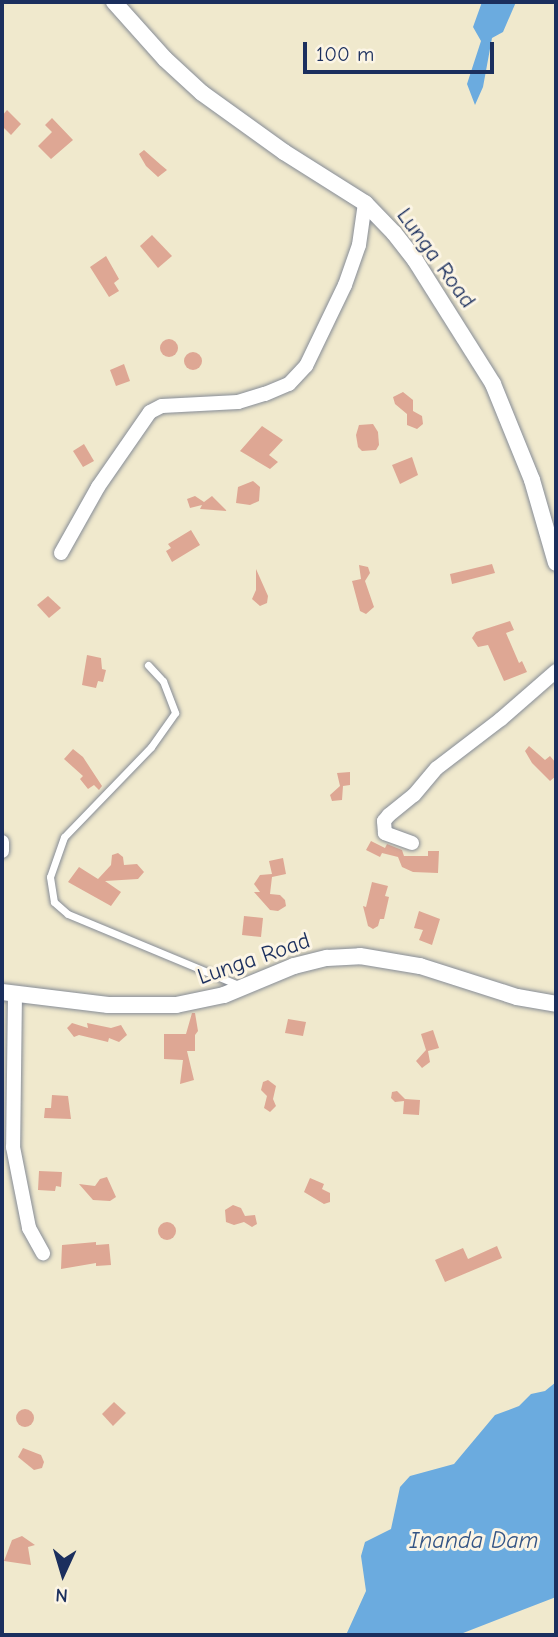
<!DOCTYPE html>
<style>
body{margin:0}
#map{position:relative;width:558px;height:1637px;overflow:hidden;background:#f0e9cd;font-family:"Comic Neue",sans-serif}
div>[style]{position:absolute}
.water>*{inset:0;background:#6babdf}
.building>*{inset:0;background:#dea794}
.round{border-radius:50%}
.roads{filter:drop-shadow(0 0 2px #868c96) drop-shadow(0 0 2px #868c96)}
.service>*{height:7px;margin:-3.5px;padding:0 3.5px;transform-origin:3.5px;border-radius:3.5px;background:#fff}
.minor>*{height:14px;margin:-7px;padding:0 7px;transform-origin:7px;border-radius:7px;background:#fff}
.tertiary>*{height:16px;margin:-8px;padding:0 8px;transform-origin:8px;border-radius:8px;background:#fff}
span{translate:-50% -50%;white-space:nowrap;text-align:center;line-height:1.15;-webkit-text-stroke:6px #fcf5e5;paint-order:stroke}
.street-label{font-size:23px;color:#1b2f5e}
.water-label{font-size:24px;color:#335485;font-style:italic}
.frame{position:absolute;inset:0;border:4px solid #1b2f5e;pointer-events:none}
.north{position:absolute;left:28px;top:1539px;width:70px;height:70px;-webkit-text-stroke:5px #fcf5e5;paint-order:stroke;rotate:184deg;font-size:19px;font-weight:700;line-height:28px;text-align:center;color:#1b2f5e}
.north::after{content:'';display:block;margin:auto;width:24px;height:32px;background:#1b2f5e;clip-path:polygon(50% 0,100% 100%,50% 72%,0 100%)}
.scale{position:absolute;left:303px;top:42px;width:191px;height:32px;box-sizing:border-box;border:4px solid #1b2f5e;border-top:0;padding-left:9px;font-size:21px;line-height:24px;white-space:nowrap;color:#1b2f5e;-webkit-text-stroke:5px #fcf5e5;paint-order:stroke}
</style>
<div id="map">
<div class="water">
<i style="clip-path:polygon(482px 2px,516px 2px,503px 32px,492px 38px,483px 87px,475px 105px,467px 84px,481px 41px,473px 27px)"></i>
<i style="clip-path:polygon(556px 1382px,556px 1597px,458px 1635px,346px 1635px,366px 1591px,361px 1556px,365px 1542px,391px 1529px,400px 1487px,410px 1476px,454px 1464px,495px 1415px,519px 1406px,531px 1394px,545px 1391px)"></i>
</div>
<div class="building">
<i style="clip-path:polygon(7px 110px,21px 124px,11px 135px,2px 126px,2px 116px)"></i>
<i style="clip-path:polygon(52px 118px,73px 140px,51px 159px,38px 146px,52px 132px,45px 125px)"></i>
<i style="clip-path:polygon(144px 150px,161px 165px,167px 170px,158px 177px,146px 166px,139px 154px)"></i>
<i style="clip-path:polygon(152px 235px,172px 256px,158px 268px,140px 246px)"></i>
<i style="clip-path:polygon(106px 256px,119px 279px,114px 283px,119px 291px,109px 297px,90px 267px)"></i>
<i class="round" style="left:160px;top:339px;width:18px;height:18px"></i>
<i class="round" style="left:184px;top:352px;width:18px;height:18px"></i>
<i style="clip-path:polygon(124px 364px,130px 381px,116px 386px,110px 370px)"></i>
<i style="clip-path:polygon(403px 392px,413px 400px,413px 411px,422px 416px,423px 424px,417px 429px,407px 425px,407px 414px,395px 404px,393px 397px)"></i>
<i style="clip-path:polygon(373px 424px,378px 432px,379px 445px,376px 450px,362px 451px,358px 447px,356px 435px,359px 425px)"></i>
<i style="clip-path:polygon(262px 426px,283px 440px,269px 455px,278px 462px,270px 469px,240px 451px)"></i>
<i style="clip-path:polygon(84px 444px,94px 461px,83px 467px,73px 451px)"></i>
<i style="clip-path:polygon(412px 457px,418px 475px,400px 484px,392px 465px)"></i>
<i style="clip-path:polygon(253px 481px,260px 487px,259px 501px,250px 505px,236px 503px,238px 487px)"></i>
<i style="clip-path:polygon(195px 496px,204px 502px,212px 496px,227px 511px,200px 509px,202px 505px,190px 508px,187px 499px)"></i>
<i style="clip-path:polygon(191px 530px,200px 545px,172px 562px,166px 551px,171px 548px,168px 544px)"></i>
<i style="clip-path:polygon(492px 564px,495px 573px,452px 584px,450px 574px)"></i>
<i style="clip-path:polygon(359px 565px,368px 567px,370px 573px,365px 581px,374px 607px,366px 614px,360px 611px,352px 581px,361px 579px)"></i>
<i style="clip-path:polygon(256px 569px,268px 596px,267px 603px,260px 606px,252px 599px,256px 590px)"></i>
<i style="clip-path:polygon(48px 596px,61px 608px,49px 618px,37px 605px)"></i>
<i style="clip-path:polygon(510px 621px,514px 630px,506px 633px,519px 663px,522px 661px,527px 672px,504px 681px,488px 645px,478px 647px,472px 638px,476px 632px)"></i>
<i style="clip-path:polygon(87px 655px,101px 658px,102px 669px,106px 670px,103px 682px,98px 681px,96px 688px,82px 685px)"></i>
<i style="clip-path:polygon(529px 746px,545px 760px,550px 756px,556px 763px,556px 776px,550px 781px,532px 763px,525px 751px)"></i>
<i style="clip-path:polygon(73px 749px,83px 757px,102px 786px,99px 790px,94px 785px,88px 789px,80px 779px,83px 776px,64px 759px)"></i>
<i style="clip-path:polygon(350px 772px,350px 785px,343px 786px,342px 800px,332px 801px,330px 795px,340px 786px,337px 773px)"></i>
<i style="clip-path:polygon(371px 841px,385px 848px,387px 844px,402px 850px,404px 856px,428px 856px,428px 851px,439px 851px,438px 873px,413px 872px,402px 867px,398px 857px,382px 853px,380px 857px,366px 850px)"></i>
<i style="clip-path:polygon(118px 853px,123px 857px,124px 865px,137px 864px,144px 872px,138px 879px,105px 881px,121px 892px,111px 906px,68px 882px,79px 867px,98px 879px,111px 865px,112px 855px)"></i>
<i style="clip-path:polygon(283px 858px,286px 874px,272px 877px,270px 894px,280px 895px,285px 900px,286px 906px,278px 911px,270px 910px,254px 892px,260px 892px,254px 884px,260px 875px,272px 874px,269px 861px)"></i>
<i style="clip-path:polygon(372px 882px,388px 886px,385px 896px,389px 897px,384px 919px,380px 919px,378px 926px,373px 929px,368px 926px,363px 906px,366px 907px)"></i>
<i style="clip-path:polygon(419px 911px,440px 919px,432px 945px,419px 940px,423px 930px,414px 928px)"></i>
<i style="clip-path:polygon(244px 916px,263px 918px,261px 937px,242px 935px)"></i>
<i style="clip-path:polygon(192px 1013px,195px 1013px,198px 1031px,195px 1035px,195px 1051px,187px 1051px,194px 1080px,180px 1084px,183px 1060px,164px 1059px,164px 1034px,186px 1034px)"></i>
<i style="clip-path:polygon(288px 1019px,306px 1022px,303px 1036px,285px 1033px)"></i>
<i style="clip-path:polygon(72px 1023px,88px 1028px,87px 1023px,111px 1028px,121px 1025px,127px 1035px,119px 1042px,109px 1038px,108px 1042px,79px 1035px,74px 1037px,67px 1028px)"></i>
<i style="clip-path:polygon(433px 1030px,439px 1048px,428px 1051px,430px 1062px,422px 1068px,416px 1061px,426px 1050px,421px 1034px)"></i>
<i style="clip-path:polygon(268px 1080px,276px 1086px,273px 1099px,276px 1106px,270px 1112px,264px 1108px,267px 1096px,261px 1090px,263px 1082px)"></i>
<i style="clip-path:polygon(397px 1091px,405px 1099px,420px 1100px,419px 1115px,403px 1114px,404px 1101px,395px 1102px,391px 1098px,392px 1092px)"></i>
<i style="clip-path:polygon(52px 1095px,68px 1096px,71px 1119px,44px 1118px,45px 1108px,51px 1108px)"></i>
<i style="clip-path:polygon(39px 1171px,62px 1172px,61px 1187px,56px 1186px,55px 1191px,38px 1190px)"></i>
<i style="clip-path:polygon(107px 1177px,116px 1197px,110px 1201px,93px 1200px,79px 1184px,95px 1186px,100px 1179px)"></i>
<i style="clip-path:polygon(310px 1178px,324px 1184px,322px 1189px,330px 1193px,330px 1202px,324px 1204px,304px 1192px)"></i>
<i style="clip-path:polygon(233px 1205px,241px 1208px,245px 1216px,255px 1215px,257px 1224px,252px 1227px,244px 1222px,234px 1225px,226px 1222px,225px 1210px)"></i>
<i class="round" style="left:158px;top:1222px;width:18px;height:18px"></i>
<i style="clip-path:polygon(96px 1242px,96px 1245px,109px 1244px,111px 1265px,96px 1266px,96px 1263px,61px 1269px,62px 1245px)"></i>
<i style="clip-path:polygon(497px 1246px,502px 1258px,445px 1282px,435px 1260px,463px 1248px,468px 1259px)"></i>
<i style="clip-path:polygon(114px 1402px,126px 1413px,113px 1426px,102px 1414px)"></i>
<i class="round" style="left:16px;top:1409px;width:18px;height:18px"></i>
<i style="clip-path:polygon(23px 1448px,41px 1455px,44px 1462px,42px 1468px,34px 1470px,18px 1457px)"></i>
<i style="clip-path:polygon(22px 1536px,35px 1545px,28px 1547px,31px 1565px,4px 1561px,12px 1540px)"></i>
</div>
<div class="roads">
<div class="service">
<i style="left:148px;top:665px;width:22px;rotate:47deg"></i>
<i style="left:163px;top:681px;width:34px;rotate:69deg"></i>
<i style="left:175px;top:713px;width:42px;rotate:125.2deg"></i>
<i style="left:151px;top:747px;width:125px;rotate:134deg"></i>
<i style="left:64px;top:837px;width:42px;rotate:109.3deg"></i>
<i style="left:50px;top:877px;width:25px;rotate:81deg"></i>
<i style="left:54px;top:902px;width:18px;rotate:41deg"></i>
<i style="left:68px;top:914px;width:187px;rotate:22.6deg"></i>
</div>
<div class="minor">
<i style="left:61px;top:553px;width:76px;rotate:-60.7deg"></i>
<i style="left:98px;top:487px;width:91px;rotate:-55.3deg"></i>
<i style="left:150px;top:412px;width:13px;rotate:-27deg"></i>
<i style="left:162px;top:406px;width:76px;rotate:-3deg"></i>
<i style="left:238px;top:402px;width:28px;rotate:-17deg"></i>
<i style="left:265px;top:394px;width:26px;rotate:-23deg"></i>
<i style="left:289px;top:384px;width:25px;rotate:-47deg"></i>
<i style="left:306px;top:366px;width:90px;rotate:-64.3deg"></i>
<i style="left:345px;top:285px;width:42px;rotate:-70.7deg"></i>
<i style="left:359px;top:245px;width:42px;rotate:-81.9deg"></i>
<i style="left:2px;top:842px;width:9px;rotate:90deg"></i>
<i style="left:412px;top:843px;width:29px;rotate:-160deg"></i>
<i style="left:385px;top:833px;width:12px;rotate:-95deg"></i>
<i style="left:384px;top:821px;width:8px;rotate:-50deg"></i>
<i style="left:389px;top:815px;width:32px;rotate:-39deg"></i>
<i style="left:414px;top:795px;width:35px;rotate:-50deg"></i>
<i style="left:437px;top:768px;width:81px;rotate:-37.4deg"></i>
<i style="left:501px;top:719px;width:73px;rotate:-41.1deg"></i>
<i style="left:15px;top:993px;width:154px;rotate:90.7deg"></i>
<i style="left:13px;top:1147px;width:83px;rotate:78.8deg"></i>
<i style="left:29px;top:1228px;width:29px;rotate:61deg"></i>
</div>
<div class="tertiary">
<i style="left:114px;top:2px;width:76px;rotate:48.2deg"></i>
<i style="left:165px;top:59px;width:50px;rotate:42.6deg"></i>
<i style="left:202px;top:93px;width:101px;rotate:35.7deg"></i>
<i style="left:284px;top:152px;width:96px;rotate:32.2deg"></i>
<i style="left:365px;top:203px;width:42px;rotate:46deg"></i>
<i style="left:394px;top:233px;width:34px;rotate:52deg"></i>
<i style="left:415px;top:260px;width:146px;rotate:57.8deg"></i>
<i style="left:493px;top:384px;width:104px;rotate:67.9deg"></i>
<i style="left:532px;top:480px;width:86px;rotate:73.9deg"></i>
<i style="left:2px;top:992px;width:107px;rotate:7deg"></i>
<i style="left:108px;top:1005px;width:68px"></i>
<i style="left:176px;top:1005px;width:49px;rotate:-11.8deg"></i>
<i style="left:224px;top:995px;width:76px;rotate:-22.5deg"></i>
<i style="left:294px;top:966px;width:34px;rotate:-14deg"></i>
<i style="left:327px;top:958px;width:33px;rotate:-3deg"></i>
<i style="left:360px;top:956px;width:61px;rotate:9.5deg"></i>
<i style="left:420px;top:966px;width:102px;rotate:17.7deg"></i>
<i style="left:517px;top:997px;width:40px;rotate:10deg"></i>
</div>
</div>
<div class="street-label">
<span style="left:436px;top:258px;rotate:54deg">Lunga Road</span>
<span style="left:254px;top:959px;rotate:-19deg">Lunga Road</span>
</div>
<div class="water-label">
<span style="left:474px;top:1541px">Inanda Dam</span>
</div>
<div class="frame"></div>
<div class="north">N</div>
<div class="scale">100 m</div>
</div>
